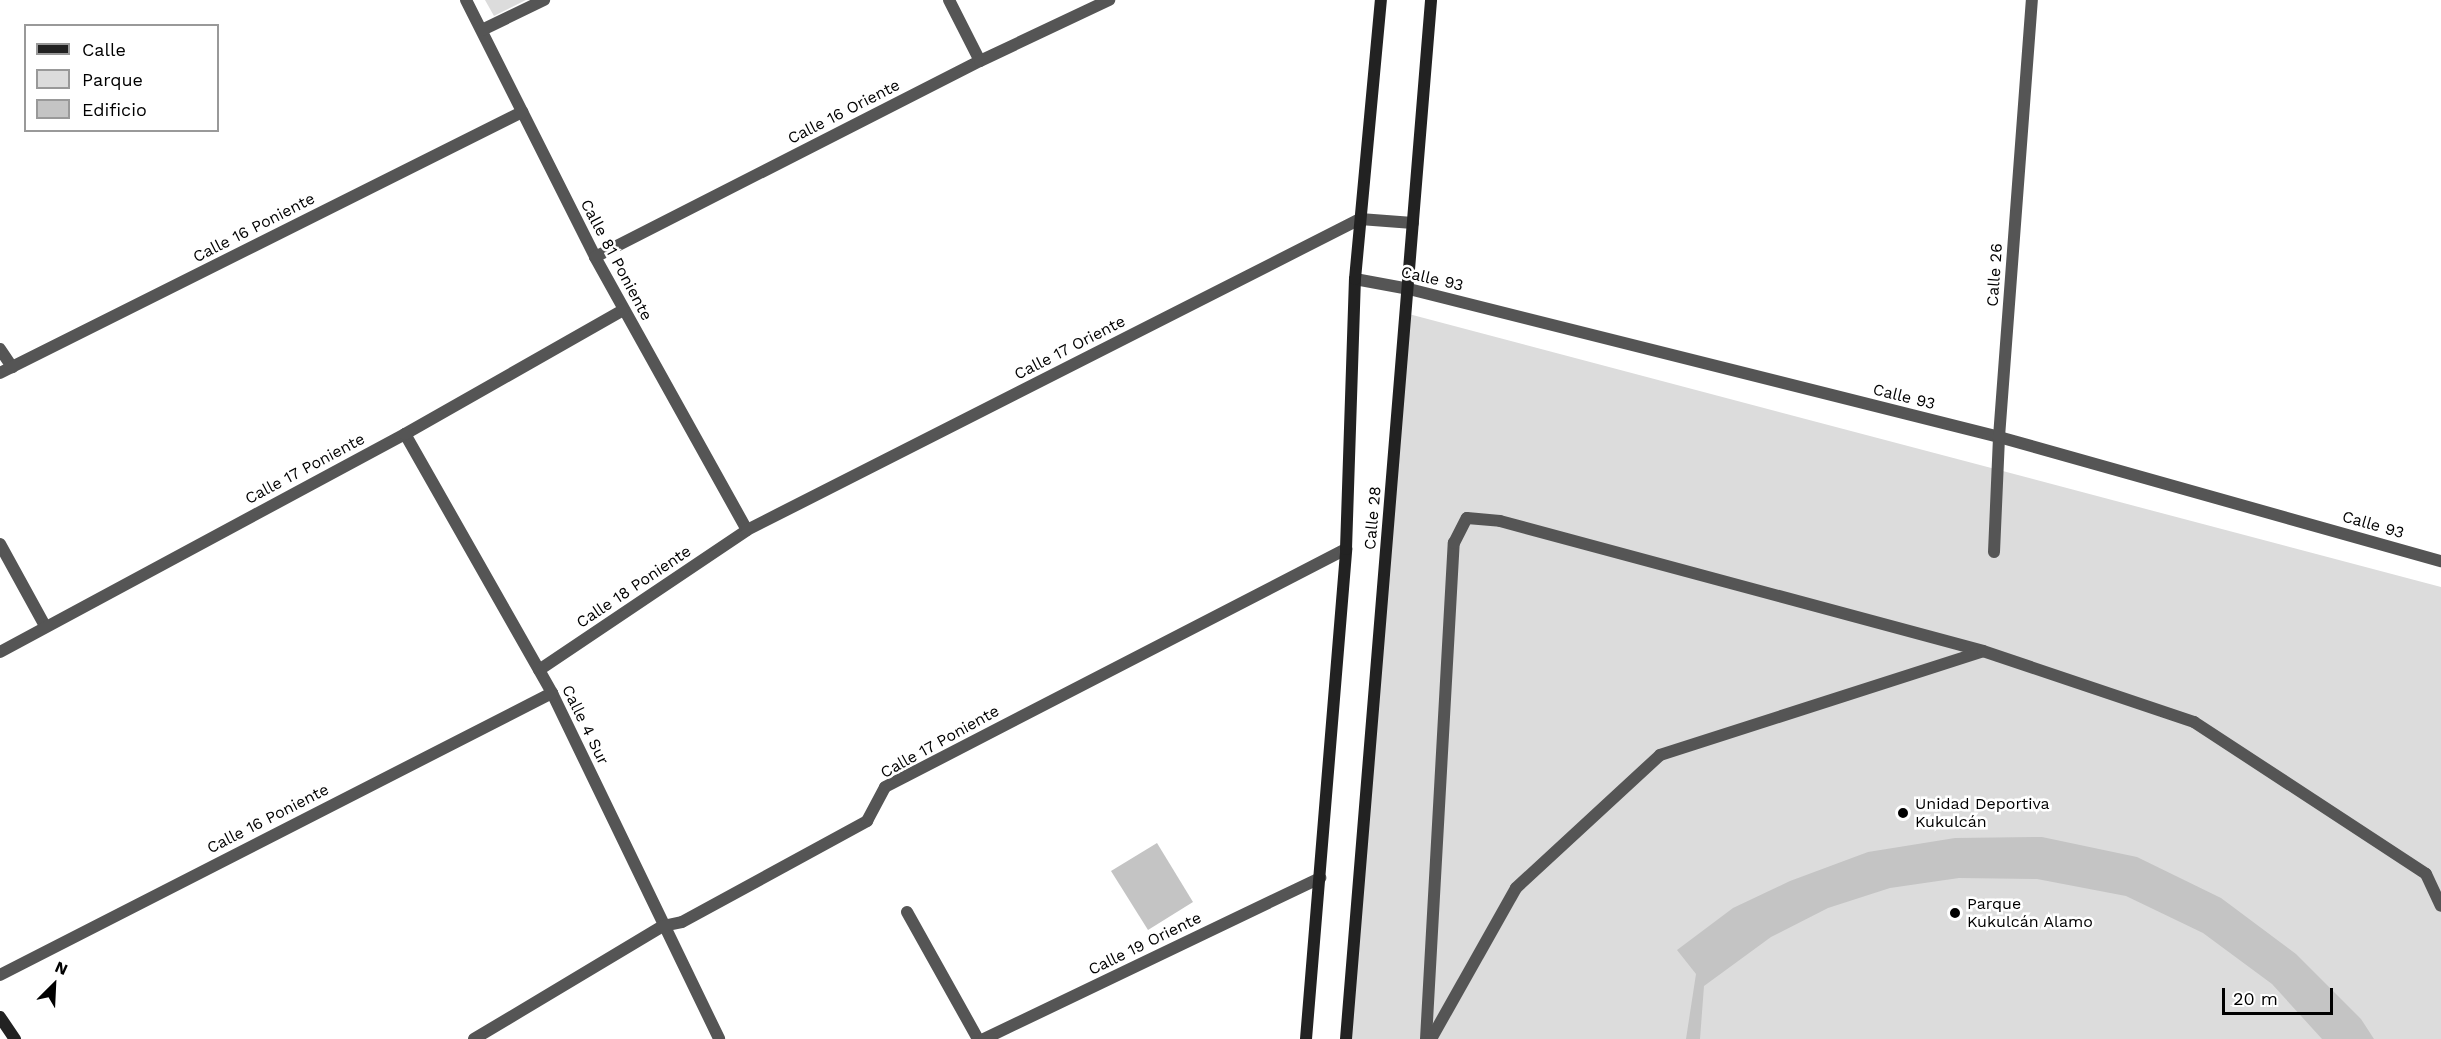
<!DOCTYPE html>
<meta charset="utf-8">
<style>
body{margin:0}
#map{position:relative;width:2441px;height:1039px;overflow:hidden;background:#fff;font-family:"Work Sans",sans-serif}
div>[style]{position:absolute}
.green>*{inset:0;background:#dcdcdc}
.building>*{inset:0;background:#c4c4c4}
.lane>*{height:12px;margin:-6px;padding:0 6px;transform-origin:6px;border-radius:6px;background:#555}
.street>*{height:12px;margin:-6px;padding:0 6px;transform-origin:6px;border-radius:6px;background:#555}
.secondary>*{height:12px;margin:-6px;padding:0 6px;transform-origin:6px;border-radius:6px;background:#222}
.dots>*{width:16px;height:16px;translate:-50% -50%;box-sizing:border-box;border:3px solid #fff;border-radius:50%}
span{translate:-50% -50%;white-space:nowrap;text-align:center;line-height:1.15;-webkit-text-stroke:5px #fff;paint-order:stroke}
.street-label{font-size:16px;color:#000}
.poi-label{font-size:16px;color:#000}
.left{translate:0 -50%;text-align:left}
.legend{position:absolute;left:24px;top:24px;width:195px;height:108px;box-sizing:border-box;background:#fff;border:2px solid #999;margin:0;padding:8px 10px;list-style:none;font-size:18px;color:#000}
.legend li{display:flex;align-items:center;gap:12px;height:30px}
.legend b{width:30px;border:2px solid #999}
.north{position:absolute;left:24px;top:955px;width:60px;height:60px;-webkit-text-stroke:4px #fff;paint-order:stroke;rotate:24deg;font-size:16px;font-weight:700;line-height:24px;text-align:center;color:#000}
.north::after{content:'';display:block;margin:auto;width:21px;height:27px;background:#000;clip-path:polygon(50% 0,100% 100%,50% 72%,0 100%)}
.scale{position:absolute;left:2222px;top:988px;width:111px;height:27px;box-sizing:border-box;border:3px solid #000;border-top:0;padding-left:8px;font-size:18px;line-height:21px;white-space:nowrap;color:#000;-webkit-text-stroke:4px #fff;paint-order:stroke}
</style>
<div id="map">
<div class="green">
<i style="clip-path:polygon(485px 0,526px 0,494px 16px)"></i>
<i style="clip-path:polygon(1405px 313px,2441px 587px,2441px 1039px,1346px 1039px)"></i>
</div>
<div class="building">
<i style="clip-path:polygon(2042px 837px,2137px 857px,2221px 898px,2296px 954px,2361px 1019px,2374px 1039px,2322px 1039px,2272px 984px,2203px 933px,2126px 896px,2037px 879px,1959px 878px,1890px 888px,1828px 908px,1771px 937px,1704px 986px,1700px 1039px,1686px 1039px,1696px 974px,1677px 950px,1733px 908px,1790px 881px,1868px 852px,1955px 838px)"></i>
<i style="clip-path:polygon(1157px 843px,1193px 902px,1148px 930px,1111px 871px)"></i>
</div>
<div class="lane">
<i style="left:949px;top:0;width:68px;rotate:63.1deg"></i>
<i style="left:1426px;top:1039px;width:497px;rotate:-86.8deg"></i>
<i style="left:1454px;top:543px;width:28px;rotate:-63deg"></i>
<i style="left:1467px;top:518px;width:33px;rotate:5deg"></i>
<i style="left:1500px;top:521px;width:500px;rotate:15.06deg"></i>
<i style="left:1431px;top:1039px;width:173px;rotate:-60.6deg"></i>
<i style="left:1516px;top:888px;width:196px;rotate:-42.7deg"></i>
<i style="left:1660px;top:755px;width:339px;rotate:-17.8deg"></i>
<i style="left:1983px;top:651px;width:223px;rotate:18.6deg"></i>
<i style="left:2194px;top:722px;width:277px;rotate:33.2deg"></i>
<i style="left:2426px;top:874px;width:35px;rotate:65deg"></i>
</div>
<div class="street">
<i style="left:466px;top:0;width:288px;rotate:63.3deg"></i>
<i style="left:595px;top:257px;width:312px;rotate:60.9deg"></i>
<i style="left:482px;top:30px;width:69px;rotate:-25.8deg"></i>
<i style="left:595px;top:257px;width:432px;rotate:-27deg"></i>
<i style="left:980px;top:61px;width:143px;rotate:-25.3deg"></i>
<i style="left:1355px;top:279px;width:55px;rotate:10.5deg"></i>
<i style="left:1409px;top:289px;width:608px;rotate:14.08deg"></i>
<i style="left:1999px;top:437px;width:459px;rotate:15.7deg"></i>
<i style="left:0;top:349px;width:22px;rotate:56deg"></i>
<i style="left:0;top:373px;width:584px;rotate:-26.57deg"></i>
<i style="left:405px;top:434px;width:298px;rotate:60.4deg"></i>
<i style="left:552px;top:693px;width:384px;rotate:64.2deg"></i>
<i style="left:0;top:544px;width:94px;rotate:61.2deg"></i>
<i style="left:1994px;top:552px;width:115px;rotate:-87.5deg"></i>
<i style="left:1999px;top:437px;width:438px;rotate:-85.7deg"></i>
<i style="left:0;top:652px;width:460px;rotate:-28.3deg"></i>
<i style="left:405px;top:434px;width:251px;rotate:-29.6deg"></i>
<i style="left:539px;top:670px;width:251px;rotate:-33.9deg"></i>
<i style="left:747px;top:530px;width:687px;rotate:-26.9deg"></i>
<i style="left:1360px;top:219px;width:53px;rotate:4.3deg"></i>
<i style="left:907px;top:912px;width:145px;rotate:60.8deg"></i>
<i style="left:0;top:975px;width:620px;rotate:-27.06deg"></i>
<i style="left:474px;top:1039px;width:220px;rotate:-30.9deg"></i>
<i style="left:663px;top:926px;width:19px;rotate:-12deg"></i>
<i style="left:682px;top:922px;width:211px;rotate:-28.6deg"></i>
<i style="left:867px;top:821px;width:38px;rotate:-62deg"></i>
<i style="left:885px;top:787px;width:519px;rotate:-27.31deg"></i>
<i style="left:984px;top:1039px;width:373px;rotate:-25.6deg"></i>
</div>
<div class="secondary">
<i style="left:0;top:1017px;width:27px;rotate:56deg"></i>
<i style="left:1306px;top:1039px;width:492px;rotate:-85.3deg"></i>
<i style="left:1346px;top:549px;width:270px;rotate:-88.1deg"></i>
<i style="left:1355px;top:279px;width:280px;rotate:-84.7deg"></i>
<i style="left:1346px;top:1039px;width:1042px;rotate:-85.32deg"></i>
</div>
<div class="dots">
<i style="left:1903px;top:813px;background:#000"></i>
<i style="left:1955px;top:913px;background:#000"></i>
</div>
<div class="street-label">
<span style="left:844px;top:112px;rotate:-27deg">Calle 16 Oriente</span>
<span style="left:254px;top:228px;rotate:-27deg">Calle 16 Poniente</span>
<span style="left:616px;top:260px;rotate:62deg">Calle 81 Poniente</span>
<span style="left:1995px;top:275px;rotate:-86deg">Calle 26</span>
<span style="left:1432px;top:279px;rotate:13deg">Calle 93</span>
<span style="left:1070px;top:348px;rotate:-27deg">Calle 17 Oriente</span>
<span style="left:1904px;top:397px;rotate:14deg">Calle 93</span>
<span style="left:305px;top:469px;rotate:-28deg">Calle 17 Poniente</span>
<span style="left:1373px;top:518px;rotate:-85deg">Calle 28</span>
<span style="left:2373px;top:525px;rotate:16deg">Calle 93</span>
<span style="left:634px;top:587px;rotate:-34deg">Calle 18 Poniente</span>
<span style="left:585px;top:725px;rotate:64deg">Calle 4 Sur</span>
<span style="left:940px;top:742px;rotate:-29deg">Calle 17 Poniente</span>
<span style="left:268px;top:819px;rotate:-27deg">Calle 16 Poniente</span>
<span style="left:1145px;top:944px;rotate:-26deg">Calle 19 Oriente</span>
</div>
<div class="poi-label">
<span class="left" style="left:1915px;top:813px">Unidad Deportiva<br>Kukulcán</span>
<span class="left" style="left:1967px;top:913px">Parque<br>Kukulcán Alamo</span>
</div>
<ul class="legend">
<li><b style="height:8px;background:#222"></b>Calle</li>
<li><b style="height:16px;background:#dcdcdc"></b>Parque</li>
<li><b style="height:16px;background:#c4c4c4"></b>Edificio</li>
</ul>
<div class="north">N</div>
<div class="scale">20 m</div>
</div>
